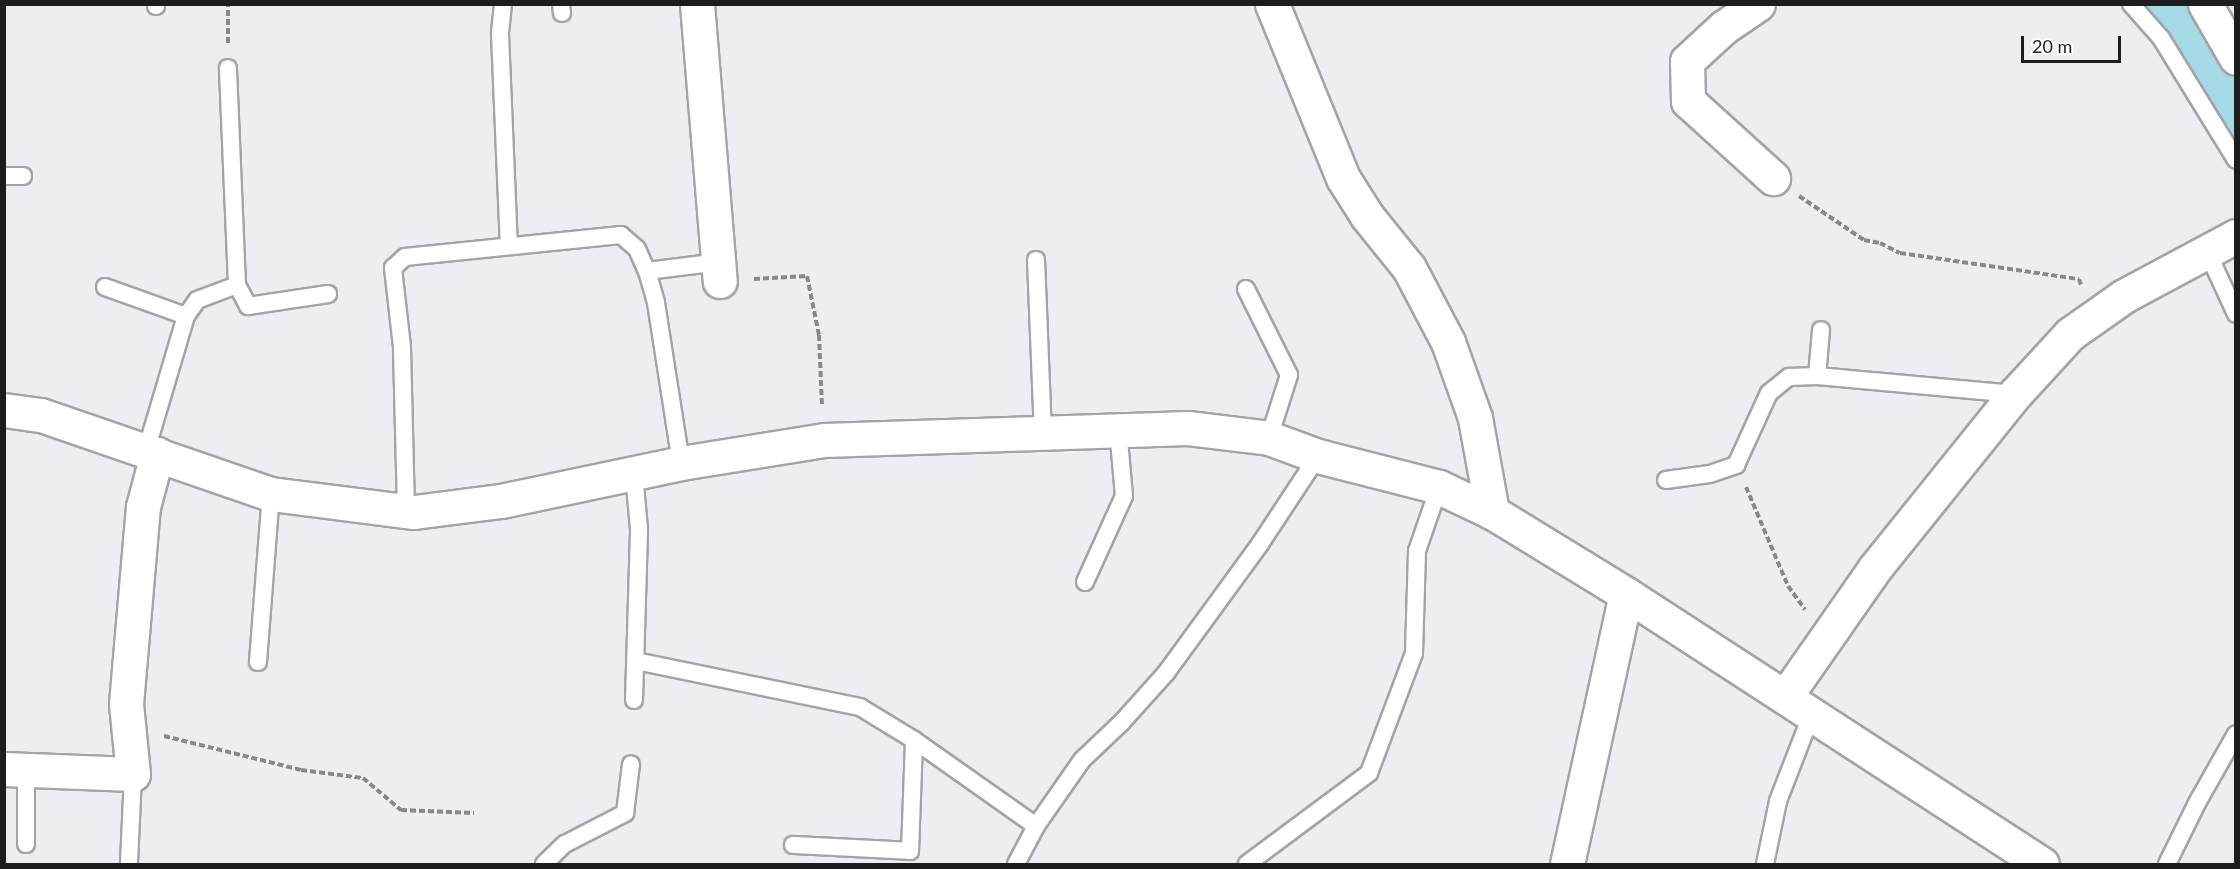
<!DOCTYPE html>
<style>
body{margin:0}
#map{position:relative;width:2240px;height:869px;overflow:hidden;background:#f0edf2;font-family:Lato,sans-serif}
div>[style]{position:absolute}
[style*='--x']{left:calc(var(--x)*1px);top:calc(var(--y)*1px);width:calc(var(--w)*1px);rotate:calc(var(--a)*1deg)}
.river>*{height:60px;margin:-30px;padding:0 30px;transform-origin:30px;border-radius:30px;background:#a3dae5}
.path>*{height:4px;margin-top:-2px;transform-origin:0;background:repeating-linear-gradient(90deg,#89878b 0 6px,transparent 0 9px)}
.roads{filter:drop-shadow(2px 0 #a6a3a7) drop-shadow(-2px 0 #a6a3a7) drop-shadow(0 2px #a6a3a7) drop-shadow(0 -2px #a6a3a7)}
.lane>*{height:16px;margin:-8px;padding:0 8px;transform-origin:8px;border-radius:8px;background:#fff}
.street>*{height:33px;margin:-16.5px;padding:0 16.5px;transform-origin:16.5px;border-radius:16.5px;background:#fff}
span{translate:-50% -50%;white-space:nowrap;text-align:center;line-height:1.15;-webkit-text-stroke:6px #fff;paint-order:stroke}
.frame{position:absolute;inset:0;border:6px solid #1d1c1e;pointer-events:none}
.scale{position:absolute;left:2021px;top:36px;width:100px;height:27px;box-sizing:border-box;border:3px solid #1d1c1e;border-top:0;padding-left:8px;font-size:18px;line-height:21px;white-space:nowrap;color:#1d1c1e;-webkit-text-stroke:4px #fff;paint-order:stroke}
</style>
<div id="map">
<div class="river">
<i style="--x:2167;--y:4;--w:23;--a:50"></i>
<i style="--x:2182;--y:22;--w:102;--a:58.2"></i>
</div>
<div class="path">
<i style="--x:228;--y:43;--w:39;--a:-90"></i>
<i style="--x:1799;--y:196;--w:78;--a:34.1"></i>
<i style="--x:1864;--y:240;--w:16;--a:11"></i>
<i style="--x:1880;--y:243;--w:22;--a:27"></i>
<i style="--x:1900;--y:253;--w:181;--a:8.3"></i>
<i style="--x:2079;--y:279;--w:6;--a:72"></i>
<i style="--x:754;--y:279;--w:53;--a:-3.2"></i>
<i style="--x:807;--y:276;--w:60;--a:78.5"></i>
<i style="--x:819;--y:335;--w:71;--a:87.6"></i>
<i style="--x:1746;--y:487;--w:108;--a:67"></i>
<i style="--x:1788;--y:586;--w:29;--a:54"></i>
<i style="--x:164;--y:736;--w:141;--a:13.9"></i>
<i style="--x:301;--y:770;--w:63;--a:7.4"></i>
<i style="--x:363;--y:778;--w:50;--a:40.1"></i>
<i style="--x:401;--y:810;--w:73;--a:2.4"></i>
</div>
<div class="roads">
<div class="lane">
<i style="--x:503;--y:4;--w:30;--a:96"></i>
<i style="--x:500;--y:34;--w:212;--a:87.6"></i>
<i style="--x:561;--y:4;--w:9;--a:84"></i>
<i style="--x:2131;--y:4;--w:45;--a:48.6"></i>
<i style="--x:2161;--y:38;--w:143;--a:58.4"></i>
<i style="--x:156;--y:6;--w:2;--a:-90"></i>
<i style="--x:4;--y:176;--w:19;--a:0"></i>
<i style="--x:2207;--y:251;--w:69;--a:65.3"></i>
<i style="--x:1036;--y:260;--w:172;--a:87.7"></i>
<i style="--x:647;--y:271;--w:73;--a:-7.1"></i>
<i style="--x:237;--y:285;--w:24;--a:62"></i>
<i style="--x:248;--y:306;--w:81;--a:-8.5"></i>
<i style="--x:105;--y:287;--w:86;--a:19.7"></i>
<i style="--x:1246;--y:289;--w:96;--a:63.4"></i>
<i style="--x:1289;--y:375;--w:66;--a:107.6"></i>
<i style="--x:1817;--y:376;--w:46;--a:-85"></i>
<i style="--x:146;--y:451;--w:141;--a:-73.5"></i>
<i style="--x:186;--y:316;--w:19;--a:-55"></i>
<i style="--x:197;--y:300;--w:43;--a:-20.6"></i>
<i style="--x:237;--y:285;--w:217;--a:-92.4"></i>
<i style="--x:1666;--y:480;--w:44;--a:-7.8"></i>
<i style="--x:1710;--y:474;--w:28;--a:-19"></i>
<i style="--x:1736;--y:465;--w:79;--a:-65.4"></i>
<i style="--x:1769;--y:393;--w:26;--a:-39"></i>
<i style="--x:1789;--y:377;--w:28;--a:-2"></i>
<i style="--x:1817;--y:376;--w:199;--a:5.2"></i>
<i style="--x:406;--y:512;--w:165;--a:-91.4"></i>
<i style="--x:402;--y:347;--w:80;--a:-96.5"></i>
<i style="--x:393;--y:268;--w:16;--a:-43"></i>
<i style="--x:405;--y:257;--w:217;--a:-5.8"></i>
<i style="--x:621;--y:235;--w:21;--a:41"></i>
<i style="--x:637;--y:249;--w:24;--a:66"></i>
<i style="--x:647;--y:271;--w:33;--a:74"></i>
<i style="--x:656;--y:303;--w:162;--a:81.1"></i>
<i style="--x:1085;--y:582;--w:94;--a:-65.6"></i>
<i style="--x:1124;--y:496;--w:67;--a:-95.1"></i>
<i style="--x:636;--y:661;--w:229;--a:11.6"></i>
<i style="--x:860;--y:707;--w:63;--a:31.4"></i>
<i style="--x:914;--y:740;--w:149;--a:35.2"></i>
<i style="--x:258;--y:662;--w:169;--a:-85.6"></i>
<i style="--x:634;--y:700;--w:171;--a:-88.3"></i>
<i style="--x:639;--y:529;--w:55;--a:-95.2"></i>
<i style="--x:26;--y:844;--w:75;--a:-90"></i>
<i style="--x:793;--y:845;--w:117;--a:2.9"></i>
<i style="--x:910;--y:851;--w:111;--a:-87.9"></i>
<i style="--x:129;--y:863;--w:89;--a:-87.4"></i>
<i style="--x:544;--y:864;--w:29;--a:-44"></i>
<i style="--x:565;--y:844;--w:68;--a:-27.3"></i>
<i style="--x:625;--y:813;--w:49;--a:-83"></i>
<i style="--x:1016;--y:864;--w:43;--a:-62.2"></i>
<i style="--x:1036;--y:826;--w:80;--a:-55.1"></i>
<i style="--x:1082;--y:760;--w:55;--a:-43.5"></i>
<i style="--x:1122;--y:722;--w:66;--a:-48.1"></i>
<i style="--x:1166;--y:673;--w:160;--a:-53.9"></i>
<i style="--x:1260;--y:544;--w:105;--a:-56.6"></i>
<i style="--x:1247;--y:864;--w:152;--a:-36.7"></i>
<i style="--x:1369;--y:773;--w:128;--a:-69.4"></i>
<i style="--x:1414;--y:653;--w:102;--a:-88.3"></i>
<i style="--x:1417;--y:551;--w:68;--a:-71"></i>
<i style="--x:1765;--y:864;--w:64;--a:-78.3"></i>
<i style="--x:1778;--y:801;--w:91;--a:-68.8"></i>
<i style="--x:2167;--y:864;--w:68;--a:-63.8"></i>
<i style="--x:2197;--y:803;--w:79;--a:-60.5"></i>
</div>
<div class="street">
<i style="--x:697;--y:4;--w:278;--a:85.3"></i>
<i style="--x:1272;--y:4;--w:188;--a:67.8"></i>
<i style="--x:1343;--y:178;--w:45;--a:57.7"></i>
<i style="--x:1367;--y:216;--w:67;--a:51.1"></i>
<i style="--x:1409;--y:268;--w:84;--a:62.2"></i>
<i style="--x:1448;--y:342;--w:81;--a:70.4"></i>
<i style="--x:1475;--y:418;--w:96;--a:79.7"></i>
<i style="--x:1758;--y:4;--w:41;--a:145.9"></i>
<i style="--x:1724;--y:27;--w:50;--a:137.4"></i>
<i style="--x:1687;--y:61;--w:40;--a:88.6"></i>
<i style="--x:1688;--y:101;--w:115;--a:42.2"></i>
<i style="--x:2205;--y:4;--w:62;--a:60.1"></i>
<i style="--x:4;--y:410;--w:37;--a:8"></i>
<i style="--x:41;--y:415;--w:243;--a:19"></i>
<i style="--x:271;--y:494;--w:144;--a:7.2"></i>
<i style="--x:414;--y:512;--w:88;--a:-7.2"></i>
<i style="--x:501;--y:501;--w:184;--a:-11.9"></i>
<i style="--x:681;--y:463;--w:145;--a:-9.1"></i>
<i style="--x:824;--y:440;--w:364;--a:-1.9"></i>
<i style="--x:1188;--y:428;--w:82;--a:7"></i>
<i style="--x:1269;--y:438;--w:52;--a:20.2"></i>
<i style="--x:1318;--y:456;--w:125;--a:14.4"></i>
<i style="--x:1439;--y:487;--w:59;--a:25.3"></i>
<i style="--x:1492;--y:512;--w:157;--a:31.5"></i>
<i style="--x:1626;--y:594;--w:496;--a:33"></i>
<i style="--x:1785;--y:697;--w:157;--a:-55.1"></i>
<i style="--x:1875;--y:568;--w:223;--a:-51.2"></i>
<i style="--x:2015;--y:394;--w:81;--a:-47.5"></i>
<i style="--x:2070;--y:334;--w:66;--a:-35.1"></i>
<i style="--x:2124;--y:296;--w:127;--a:-28.2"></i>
<i style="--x:4;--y:769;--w:129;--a:2.2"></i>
<i style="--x:133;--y:774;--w:70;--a:-95.7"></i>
<i style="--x:126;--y:704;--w:198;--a:-85.1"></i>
<i style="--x:143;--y:507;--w:55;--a:-75.2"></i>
<i style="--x:1567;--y:864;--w:276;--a:-77.7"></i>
</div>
</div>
<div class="frame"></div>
<div class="scale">20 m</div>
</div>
